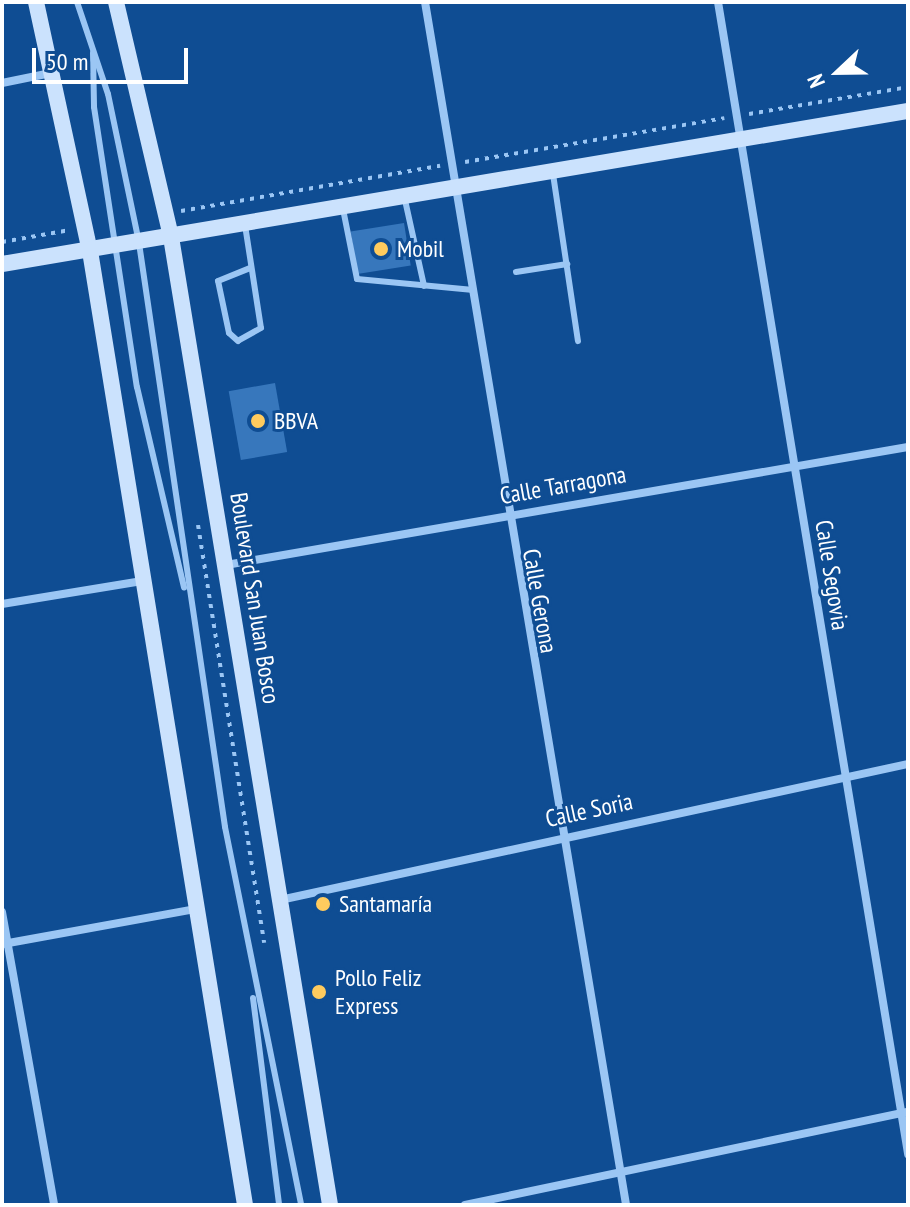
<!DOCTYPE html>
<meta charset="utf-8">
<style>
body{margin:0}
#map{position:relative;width:910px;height:1207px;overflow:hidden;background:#0f4d93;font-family:"PT Sans Narrow",sans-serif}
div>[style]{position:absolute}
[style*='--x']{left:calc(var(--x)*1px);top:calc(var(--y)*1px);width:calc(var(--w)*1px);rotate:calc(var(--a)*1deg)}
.building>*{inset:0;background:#3777bc;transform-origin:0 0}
.path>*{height:4px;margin-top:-2px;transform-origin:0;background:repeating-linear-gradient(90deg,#9bc6f4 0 4px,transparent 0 10px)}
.lane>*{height:6px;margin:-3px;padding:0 3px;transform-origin:3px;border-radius:3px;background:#9bc6f4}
.street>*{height:8px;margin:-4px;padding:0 4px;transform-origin:4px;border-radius:4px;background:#9bc6f4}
.secondary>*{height:16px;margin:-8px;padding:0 8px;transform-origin:8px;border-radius:8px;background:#cbe2fd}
.dots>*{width:22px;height:22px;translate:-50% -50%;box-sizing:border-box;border:4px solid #0f4d93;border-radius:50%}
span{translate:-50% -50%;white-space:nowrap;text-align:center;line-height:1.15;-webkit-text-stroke:6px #0f4d93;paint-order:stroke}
.poi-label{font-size:24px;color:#fff}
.left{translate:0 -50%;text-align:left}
.street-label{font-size:24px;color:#fff}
.frame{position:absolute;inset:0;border:4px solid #fff;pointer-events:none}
.north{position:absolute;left:798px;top:32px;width:80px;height:80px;-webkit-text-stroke:6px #0f4d93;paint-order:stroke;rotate:248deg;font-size:22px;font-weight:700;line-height:32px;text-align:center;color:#fff}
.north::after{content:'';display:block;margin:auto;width:28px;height:36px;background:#fff;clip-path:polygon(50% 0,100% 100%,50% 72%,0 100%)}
.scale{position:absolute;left:32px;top:48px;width:156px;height:36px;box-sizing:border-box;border:4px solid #fff;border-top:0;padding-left:10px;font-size:24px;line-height:28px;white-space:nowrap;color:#fff;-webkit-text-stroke:6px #0f4d93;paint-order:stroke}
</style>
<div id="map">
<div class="building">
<i style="left:404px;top:223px;width:43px;height:54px;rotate:81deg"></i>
<i style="left:275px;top:383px;width:70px;height:47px;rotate:80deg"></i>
</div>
<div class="path">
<i style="--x:749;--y:114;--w:161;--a:-9.6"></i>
<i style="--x:465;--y:162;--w:263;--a:-9.6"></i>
<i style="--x:181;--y:211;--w:263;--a:-9.9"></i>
<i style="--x:2;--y:242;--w:69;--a:-10"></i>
<i style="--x:198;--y:525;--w:423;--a:81"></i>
</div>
<div class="lane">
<i style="--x:77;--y:2;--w:97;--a:71.4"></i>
<i style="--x:108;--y:94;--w:152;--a:78.2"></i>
<i style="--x:139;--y:243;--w:590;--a:81.62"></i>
<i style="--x:225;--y:827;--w:386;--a:78.6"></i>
<i style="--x:93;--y:53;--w:54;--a:88.9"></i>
<i style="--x:94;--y:107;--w:283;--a:81.3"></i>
<i style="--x:137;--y:387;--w:206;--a:76.8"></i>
<i style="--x:553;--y:174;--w:169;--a:81.5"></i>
<i style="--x:405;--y:200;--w:88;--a:77.5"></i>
<i style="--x:343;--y:209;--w:71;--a:78.7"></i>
<i style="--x:357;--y:279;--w:117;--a:5.4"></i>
<i style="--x:245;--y:225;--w:104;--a:81.2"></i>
<i style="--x:261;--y:328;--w:26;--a:151"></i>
<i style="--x:238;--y:341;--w:12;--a:-138"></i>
<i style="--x:229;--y:333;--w:53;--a:-101.9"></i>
<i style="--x:218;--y:281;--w:35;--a:-22"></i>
<i style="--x:516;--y:272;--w:52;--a:-8.9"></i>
<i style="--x:253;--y:998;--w:209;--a:82.8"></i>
</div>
<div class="street">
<i style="--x:425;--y:2;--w:1220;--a:80.51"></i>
<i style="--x:718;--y:2;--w:1168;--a:80.63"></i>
<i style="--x:2;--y:83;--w:50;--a:-11.5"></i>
<i style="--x:226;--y:565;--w:692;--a:-9.82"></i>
<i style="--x:2;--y:604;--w:142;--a:-9.3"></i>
<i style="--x:280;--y:900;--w:643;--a:-12.22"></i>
<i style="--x:2;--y:912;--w:298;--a:79.9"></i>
<i style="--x:3;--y:944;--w:195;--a:-10.3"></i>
<i style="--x:465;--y:1205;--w:453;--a:-11.9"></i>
</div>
<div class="secondary">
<i style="--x:36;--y:2;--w:255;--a:77.8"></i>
<i style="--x:90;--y:251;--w:967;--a:80.77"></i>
<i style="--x:116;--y:2;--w:241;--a:76.8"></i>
<i style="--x:171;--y:237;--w:981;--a:80.67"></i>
<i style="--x:2;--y:264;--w:919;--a:-9.59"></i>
</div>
<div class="dots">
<i style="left:381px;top:249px;background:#ffcb5e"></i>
<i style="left:258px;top:421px;background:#ffcb5e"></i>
<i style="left:323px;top:904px;background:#ffcb5e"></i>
<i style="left:319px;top:992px;background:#ffcb5e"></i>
</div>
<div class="poi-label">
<span class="left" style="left:397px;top:249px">Mobil</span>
<span class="left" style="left:274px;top:421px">BBVA</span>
<span class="left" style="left:339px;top:904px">Santamaría</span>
<span class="left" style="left:335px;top:992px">Pollo Feliz<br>Express</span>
</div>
<div class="street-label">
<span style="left:563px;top:485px;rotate:-10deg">Calle Tarragona</span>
<span style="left:832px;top:575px;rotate:81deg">Calle Segovia</span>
<span style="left:255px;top:598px;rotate:81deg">Boulevard San Juan Bosco</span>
<span style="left:540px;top:601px;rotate:80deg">Calle Gerona</span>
<span style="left:589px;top:810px;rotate:-12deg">Calle Soria</span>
</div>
<div class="frame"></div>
<div class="north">N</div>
<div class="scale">50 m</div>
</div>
